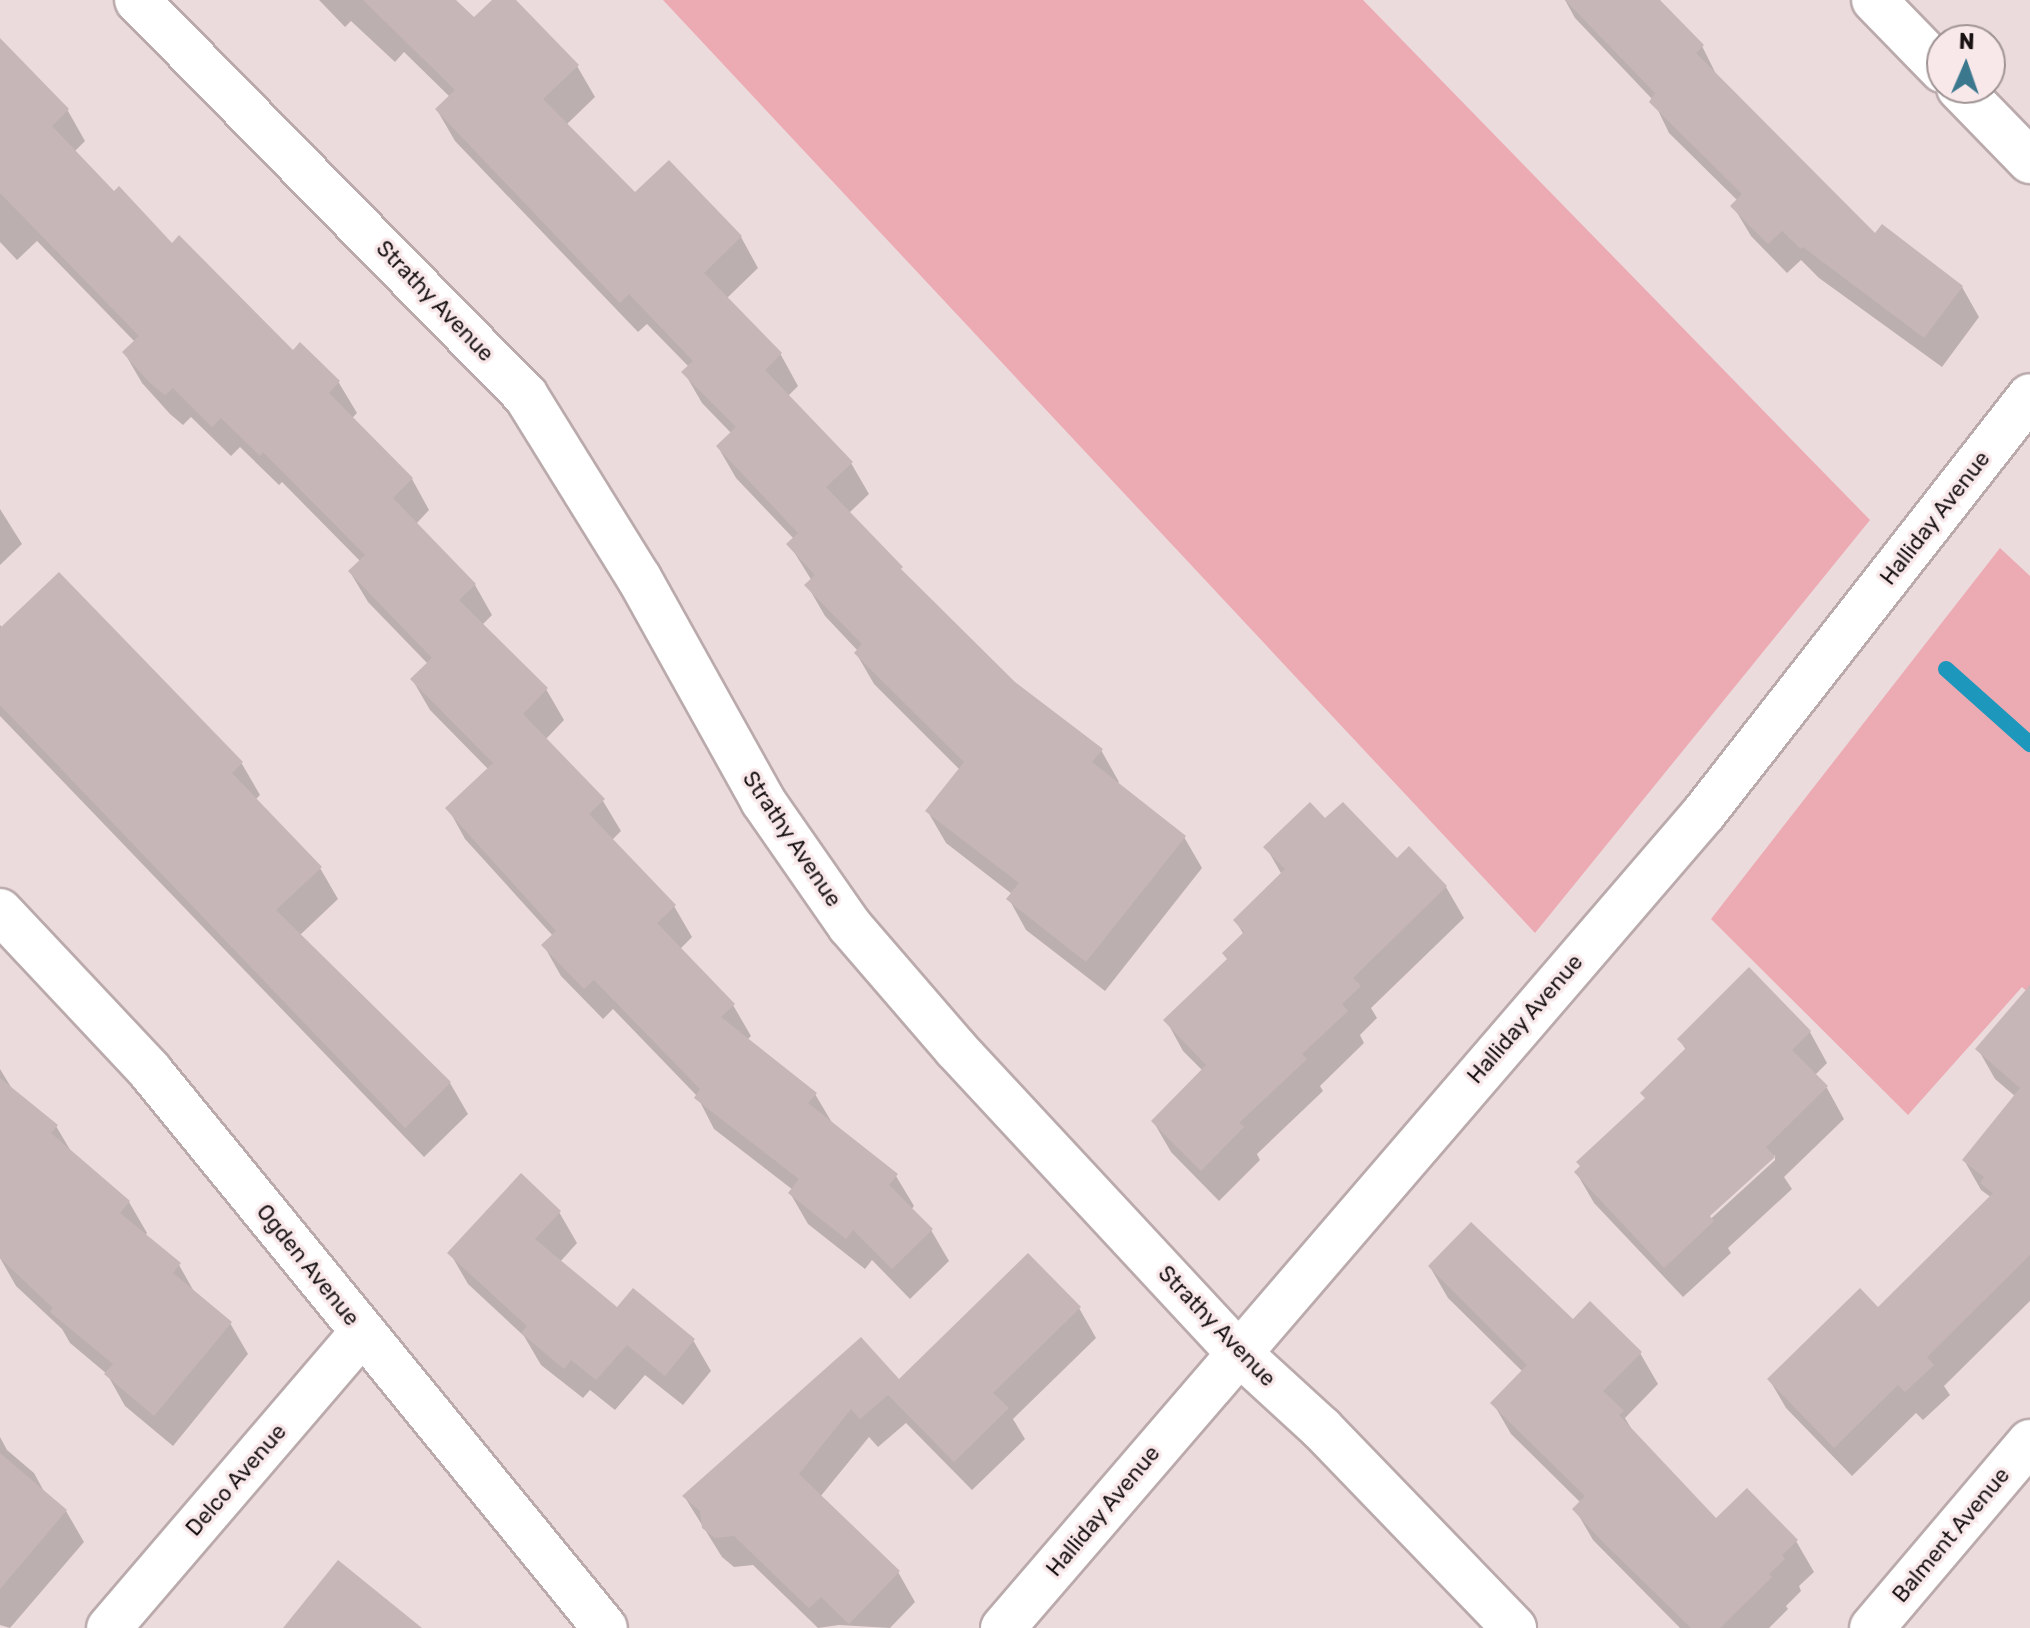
<!DOCTYPE html>
<style>
body{margin:0}
#map{position:relative;width:2030px;height:1628px;overflow:hidden;background:#ecdbdd;font-family:Rubik,sans-serif}
div>[style]{position:absolute}
[style*='--x']{left:calc(var(--x)*1px);top:calc(var(--y)*1px);width:calc(var(--w)*1px);rotate:calc(var(--a)*1deg)}
.green>*{inset:0;background:#ecaab3}
.shadow>*{inset:0;background:#0003}
.stream>*{height:16px;margin:-8px;padding:0 8px;transform-origin:8px;border-radius:8px;background:#1d97bc}
.building>*{inset:0;background:#c6b6b8}
.roads{filter:drop-shadow(2px 0 #baaaac) drop-shadow(-2px 0 #baaaac) drop-shadow(0 2px #baaaac) drop-shadow(0 -2px #baaaac)}
.minor>*{height:44px;margin:-22px;padding:0 22px;transform-origin:22px;border-radius:22px;background:#fff}
.tertiary>*{height:44px;margin:-22px;padding:0 22px;transform-origin:22px;border-radius:22px;background:#fff}
span{translate:-50% -50%;white-space:nowrap;text-align:center;line-height:1.15;-webkit-text-stroke:7px #f9e8ea;paint-order:stroke}
.street-label{font-size:22px;color:#191314}
.north{position:absolute;left:1926px;top:24px;width:80px;height:80px;box-sizing:border-box;background:#f9e8ea;border:2px solid #9f9394;border-radius:50%;rotate:2deg;font-size:22px;font-weight:700;line-height:32px;text-align:center;color:#191314}
.north::after{content:'';display:block;margin:auto;width:28px;height:36px;background:#3b788e;clip-path:polygon(50% 0,100% 100%,50% 72%,0 100%)}
</style>
<div id="map">
<div class="green">
<i style="clip-path:polygon(663px 0,1363px 0,1870px 520px,1535px 933px)"></i>
<i style="clip-path:polygon(2000px 548px,2030px 576px,2030px 994px,2022px 987px,1908px 1115px,1711px 919px)"></i>
</div>
<div class="shadow">
<i style="clip-path:polygon(319px 0,454px 0,474px 20px,495px 0,514px 0,577px 66px,595px 97px,566px 125px,635px 195px,741px 237px,758px 268px,726px 299px,781px 355px,798px 386px,788px 396px,851px 463px,869px 494px,849px 513px,907px 579px,1014px 684px,1101px 750px,1119px 782px,1117px 784px,1184px 837px,1202px 868px,1105px 991px,1026px 930px,1009px 899px,1012px 894px,946px 843px,928px 812px,960px 770px,874px 684px,856px 653px,858px 651px,825px 616px,807px 585px,812px 581px,789px 544px,794px 539px,736px 478px,718px 447px,732px 434px,702px 403px,684px 372px,689px 367px,647px 324px,638px 332px,455px 141px,437px 110px,450px 97px,404px 52px,395px 62px,351px 21px,345px 27px)"></i>
<i style="clip-path:polygon(1565px 0,1657px 0,1702px 46px,1718px 78px,1875px 236px,1962px 287px,1979px 317px,1942px 367px,1819px 278px,1801px 260px,1787px 273px,1751px 236px,1733px 206px,1738px 201px,1669px 133px,1653px 100px,1575px 18px)"></i>
<i style="clip-path:polygon(0 39px,68px 111px,85px 141px,74px 152px,114px 193px,293px 352px,300px 345px,339px 383px,357px 413px,352px 418px,412px 479px,429px 510px,416px 524px,475px 585px,492px 615px,482px 625px,546px 689px,564px 720px,545px 740px,603px 801px,621px 831px,611px 841px,674px 906px,692px 937px,680px 949px,733px 1005px,751px 1036px,747px 1040px,815px 1094px,834px 1126px,896px 1176px,914px 1206px,911px 1210px,931px 1230px,949px 1261px,910px 1299px,872px 1260px,865px 1269px,808px 1224px,790px 1193px,793px 1190px,714px 1129px,697px 1096px,613px 1009px,603px 1019px,561px 976px,544px 946px,553px 936px,465px 839px,448px 808px,489px 770px,430px 710px,412px 679px,428px 664px,368px 602px,350px 572px,361px 562px,282px 482px,279px 485px,240px 447px,231px 456px,191px 417px,183px 425px,170px 414px,142px 383px,124px 352px,135px 342px,37px 241px,17px 260px,0 242px)"></i>
<i style="clip-path:polygon(0 509px,22px 544px,0 565px)"></i>
<i style="clip-path:polygon(59px 575px,242px 764px,260px 795px,255px 800px,320px 868px,338px 899px,299px 936px,450px 1083px,468px 1114px,424px 1157px,0 716px,0 625px,3px 628px)"></i>
<i style="clip-path:polygon(1325px 821px,1446px 887px,1464px 918px,1371px 1008px,1377px 1018px,1360px 1035px,1364px 1043px,1320px 1086px,1323px 1091px,1257px 1154px,1260px 1160px,1219px 1201px,1171px 1152px,1153px 1121px,1203px 1071px,1183px 1051px,1166px 1020px,1228px 960px,1244px 935px,1235px 920px,1282px 875px,1266px 847px)"></i>
<i style="clip-path:polygon(2030px 1023px,2030px 1301px,1944px 1386px,1950px 1395px,1923px 1420px,1916px 1413px,1852px 1476px,1786px 1408px,1769px 1379px,1878px 1310px,1992px 1198px,1981px 1190px,1964px 1160px,2016px 1097px,1995px 1079px,1978px 1049px)"></i>
<i style="clip-path:polygon(evenodd,1810px 1032px,1827px 1063px,1815px 1075px,1827px 1088px,1844px 1119px,1784px 1177px,1792px 1189px,1728px 1248px,1731px 1253px,1683px 1297px,1594px 1203px,1576px 1172px,1646px 1099px,1686px 1050px,1679px 1039px,1810px 1032px,1775px 1155px,1775px 1160px,1704px 1225px,1702px 1222px,1775px 1155px)"></i>
<i style="clip-path:polygon(0 1069px,14px 1092px,56px 1126px,72px 1153px,129px 1202px,147px 1233px,145px 1236px,179px 1265px,196px 1295px,230px 1323px,248px 1354px,173px 1446px,125px 1406px,107px 1374px,70px 1343px,62px 1329px,16px 1286px,0 1258px)"></i>
<i style="clip-path:polygon(559px 1212px,577px 1243px,560px 1262px,617px 1310px,693px 1340px,711px 1371px,683px 1405px,645px 1375px,615px 1410px,590px 1390px,583px 1398px,541px 1365px,524px 1336px,468px 1284px,450px 1253px)"></i>
<i style="clip-path:polygon(1430px 1267px,1573px 1322px,1640px 1353px,1658px 1384px,1625px 1418px,1635px 1435px,1716px 1521px,1796px 1541px,1814px 1572px,1799px 1586px,1801px 1591px,1786px 1606px,1788px 1609px,1769px 1628px,1680px 1628px,1593px 1540px,1575px 1509px,1581px 1503px,1511px 1434px,1493px 1403px,1523px 1372px,1448px 1298px)"></i>
<i style="clip-path:polygon(1079px 1308px,1096px 1338px,1013px 1419px,1025px 1439px,972px 1490px,906px 1423px,878px 1447px,869px 1437px,820px 1497px,898px 1572px,915px 1602px,890px 1628px,839px 1625px,818px 1628px,753px 1565px,734px 1567px,722px 1557px,684px 1496px,899px 1382px)"></i>
<i style="clip-path:polygon(0 1437px,7px 1450px,34px 1473px,46px 1495px,66px 1511px,84px 1542px,10px 1628px,0 1625px)"></i>
</div>
<div class="stream">
<i style="--x:1946;--y:669;--w:113;--a:41.8"></i>
</div>
<div class="building">
<i style="clip-path:polygon(363px 0,456px 0,474px 17px,492px 0,516px 0,579px 65px,543px 99px,635px 192px,669px 160px,742px 236px,704px 273px,782px 353px,765px 370px,853px 462px,826px 487px,903px 567px,901px 569px,1015px 682px,1103px 749px,1092px 762px,1186px 836px,1086px 962px,1006px 899px,1019px 883px,925px 811px,964px 762px,854px 653px,862px 644px,804px 585px,815px 575px,786px 544px,798px 533px,716px 446px,736px 427px,681px 372px,693px 361px,629px 294px,620px 303px,435px 109px,455px 90px)"></i>
<i style="clip-path:polygon(1565px 0,1660px 0,1704px 45px,1696px 53px,1875px 233px,1882px 224px,1963px 286px,1924px 338px,1803px 247px,1801px 249px,1782px 231px,1768px 244px,1730px 206px,1742px 194px,1649px 102px,1655px 93px)"></i>
<i style="clip-path:polygon(0 38px,69px 109px,52px 126px,114px 191px,119px 186px,172px 243px,179px 235px,293px 350px,300px 342px,340px 381px,329px 393px,413px 478px,393px 498px,476px 584px,459px 600px,548px 688px,523px 714px,605px 799px,589px 814px,676px 905px,657px 923px,735px 1004px,721px 1017px,817px 1093px,808px 1103px,898px 1174px,889px 1185px,933px 1229px,892px 1269px,853px 1230px,846px 1239px,788px 1193px,799px 1179px,694px 1098px,700px 1089px,594px 980px,584px 989px,541px 945px,556px 931px,445px 808px,493px 763px,410px 679px,432px 658px,348px 571px,365px 555px,263px 452px,260px 456px,221px 418px,212px 427px,173px 388px,165px 395px,150px 383px,122px 352px,139px 336px,0 193px)"></i>
<i style="clip-path:polygon(59px 572px,243px 762px,232px 773px,322px 867px,276px 910px,451px 1082px,405px 1128px,0 705px,0 628px)"></i>
<i style="clip-path:polygon(1310px 802px,1325px 818px,1343px 802px,1397px 858px,1409px 846px,1447px 886px,1353px 978px,1361px 986px,1342px 1004px,1348px 1011px,1302px 1054px,1307px 1059px,1239px 1123px,1244px 1127px,1201px 1171px,1151px 1121px,1206px 1065px,1163px 1020px,1227px 959px,1222px 953px,1244px 932px,1233px 920px,1285px 869px,1263px 847px)"></i>
<i style="clip-path:polygon(1749px 967px,1811px 1031px,1792px 1050px,1828px 1086px,1766px 1147px,1775px 1157px,1710px 1216px,1714px 1221px,1664px 1268px,1574px 1172px,1580px 1166px,1576px 1162px,1645px 1098px,1640px 1093px,1686px 1048px,1677px 1039px)"></i>
<i style="clip-path:polygon(2030px 985px,2030px 1255px,1927px 1357px,1934px 1365px,1905px 1392px,1898px 1385px,1834px 1448px,1767px 1379px,1860px 1288px,1878px 1307px,1993px 1193px,1980px 1183px,1984px 1177px,1962px 1160px,2020px 1088px,1975px 1049px)"></i>
<i style="clip-path:polygon(0 1078px,58px 1125px,51px 1133px,130px 1201px,120px 1213px,181px 1263px,173px 1273px,232px 1322px,154px 1416px,104px 1374px,113px 1364px,50px 1312px,53px 1308px,0 1258px)"></i>
<i style="clip-path:polygon(521px 1173px,561px 1211px,535px 1239px,617px 1307px,633px 1288px,695px 1339px,665px 1376px,627px 1345px,596px 1380px,571px 1360px,564px 1369px,521px 1333px,527px 1326px,447px 1253px)"></i>
<i style="clip-path:polygon(1471px 1222px,1573px 1319px,1590px 1301px,1642px 1352px,1603px 1391px,1624px 1411px,1619px 1415px,1716px 1518px,1747px 1488px,1798px 1540px,1782px 1555px,1785px 1559px,1769px 1574px,1772px 1577px,1720px 1628px,1691px 1628px,1604px 1543px,1572px 1509px,1585px 1496px,1490px 1403px,1527px 1365px,1428px 1266px)"></i>
<i style="clip-path:polygon(1028px 1253px,1081px 1307px,993px 1393px,1009px 1408px,954px 1462px,888px 1395px,860px 1419px,851px 1409px,799px 1474px,900px 1571px,849px 1624px,821px 1597px,809px 1608px,734px 1536px,715px 1538px,702px 1528px,700px 1511px,682px 1496px,861px 1337px,899px 1379px)"></i>
<i style="clip-path:polygon(0 1453px,67px 1510px,0 1589px)"></i>
<i style="clip-path:polygon(338px 1560px,422px 1628px,283px 1628px)"></i>
</div>
<div class="roads">
<div class="minor">
<i style="--x:137;--y:0;--w:555;--a:45.51"></i>
<i style="--x:526;--y:396;--w:214;--a:58.2"></i>
<i style="--x:639;--y:578;--w:255;--a:60.9"></i>
<i style="--x:763;--y:801;--w:152;--a:55.2"></i>
<i style="--x:850;--y:926;--w:162;--a:49.2"></i>
<i style="--x:956;--y:1049;--w:414;--a:47.1"></i>
<i style="--x:1238;--y:1352;--w:113;--a:42.5"></i>
<i style="--x:1321;--y:1428;--w:278;--a:46"></i>
<i style="--x:1874;--y:0;--w:98;--a:45.8"></i>
<i style="--x:1959;--y:88;--w:102;--a:45.8"></i>
<i style="--x:109;--y:1628;--w:390;--a:-49.4"></i>
<i style="--x:1003;--y:1628;--w:1075;--a:-49.3"></i>
<i style="--x:1704;--y:813;--w:529;--a:-51.98"></i>
<i style="--x:1872;--y:1628;--w:244;--a:-49.7"></i>
</div>
<div class="tertiary">
<i style="--x:0;--y:911;--w:219;--a:46.8"></i>
<i style="--x:150;--y:1071;--w:719;--a:50.76"></i>
</div>
</div>
<div class="street-label">
<span style="left:435px;top:301px;rotate:46deg">Strathy Avenue</span>
<span style="left:1935px;top:518px;rotate:-52deg">Halliday Avenue</span>
<span style="left:792px;top:839px;rotate:56deg">Strathy Avenue</span>
<span style="left:1525px;top:1019px;rotate:-49deg">Halliday Avenue</span>
<span style="left:308px;top:1265px;rotate:51deg">Ogden Avenue</span>
<span style="left:1217px;top:1326px;rotate:46deg">Strathy Avenue</span>
<span style="left:236px;top:1480px;rotate:-49deg">Delco Avenue</span>
<span style="left:1103px;top:1511px;rotate:-50deg">Halliday Avenue</span>
<span style="left:1951px;top:1535px;rotate:-50deg">Balment Avenue</span>
</div>
<div class="north">N</div>
</div>
